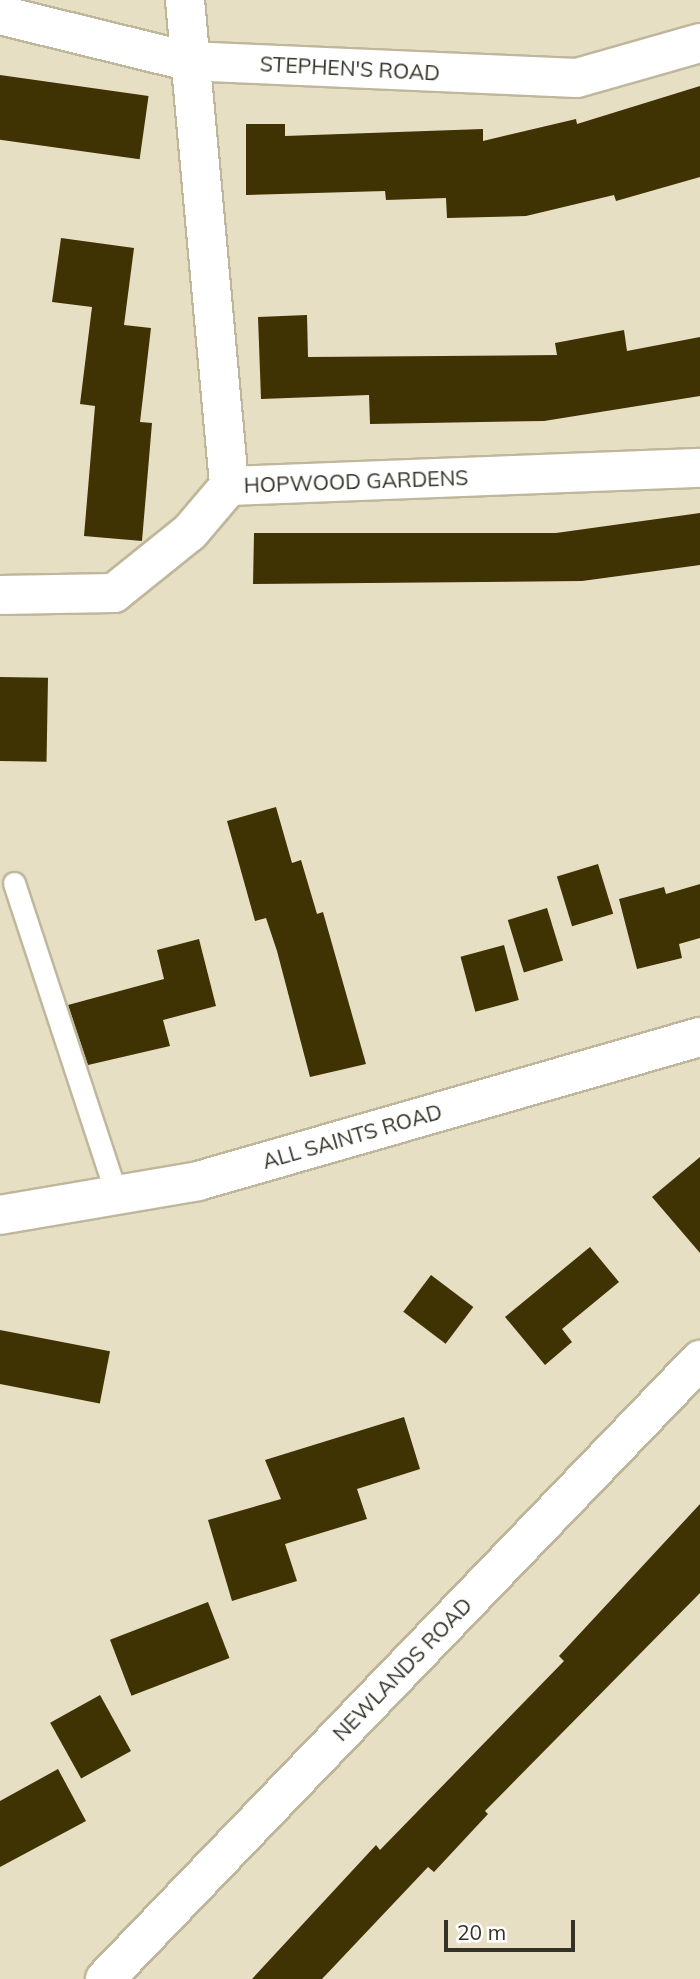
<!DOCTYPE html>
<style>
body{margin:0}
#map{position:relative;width:700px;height:1979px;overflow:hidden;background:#e7dfc3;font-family:Mulish,sans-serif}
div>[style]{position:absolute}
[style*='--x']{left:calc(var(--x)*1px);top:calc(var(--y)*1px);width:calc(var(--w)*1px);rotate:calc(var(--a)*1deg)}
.building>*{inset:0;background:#3f3203;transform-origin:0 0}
.roads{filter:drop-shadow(2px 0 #bfb79c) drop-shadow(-2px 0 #bfb79c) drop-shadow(0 2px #bfb79c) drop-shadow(0 -2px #bfb79c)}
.service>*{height:21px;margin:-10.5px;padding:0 10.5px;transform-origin:10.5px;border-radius:10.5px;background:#fff}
.minor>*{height:38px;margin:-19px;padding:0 19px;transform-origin:19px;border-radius:19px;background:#fff}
span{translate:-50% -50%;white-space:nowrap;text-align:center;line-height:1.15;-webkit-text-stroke:7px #fff;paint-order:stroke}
.street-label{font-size:21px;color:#343126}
.scale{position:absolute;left:444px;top:1920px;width:131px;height:32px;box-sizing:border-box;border:4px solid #343126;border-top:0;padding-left:9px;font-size:21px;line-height:24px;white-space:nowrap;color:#343126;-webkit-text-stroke:5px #fff;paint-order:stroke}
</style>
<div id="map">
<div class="building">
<i style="left:0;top:75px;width:150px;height:64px;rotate:8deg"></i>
<i style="clip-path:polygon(700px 86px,700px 177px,616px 201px,614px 195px,526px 216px,447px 218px,446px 198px,386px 200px,385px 191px,246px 195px,246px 124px,285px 124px,285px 136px,483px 129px,483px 141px,576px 119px,577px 124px)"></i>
<i style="clip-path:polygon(61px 238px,134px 248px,124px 325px,151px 328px,140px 422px,152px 423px,142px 541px,84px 536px,95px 406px,80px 404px,92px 307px,52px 302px)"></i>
<i style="clip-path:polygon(307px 315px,308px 357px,557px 355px,555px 343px,624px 330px,627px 351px,700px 337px,700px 396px,544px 421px,370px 424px,369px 395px,261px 399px,258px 317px)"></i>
<i style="clip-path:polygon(700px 513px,700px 565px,582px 581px,253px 584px,254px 533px,556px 533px)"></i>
<i style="left:0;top:677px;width:48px;height:84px;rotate:1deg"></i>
<i style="clip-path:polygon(276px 807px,292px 863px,301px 860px,317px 914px,323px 912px,366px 1064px,310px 1077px,277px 951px,266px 918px,255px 921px,227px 821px)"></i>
<i style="left:598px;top:864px;width:52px;height:43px;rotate:73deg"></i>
<i style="clip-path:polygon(700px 884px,700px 938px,679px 944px,682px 958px,637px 969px,619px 899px,664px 887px,666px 894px)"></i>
<i style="left:547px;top:908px;width:55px;height:41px;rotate:73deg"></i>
<i style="clip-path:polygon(199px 939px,216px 1006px,163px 1020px,170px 1046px,88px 1065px,68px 1005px,164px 979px,157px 950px)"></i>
<i style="left:504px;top:945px;width:57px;height:45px;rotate:75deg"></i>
<i style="clip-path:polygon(700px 1157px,700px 1253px,652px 1197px)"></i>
<i style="clip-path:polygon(590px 1247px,619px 1282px,562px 1329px,572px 1342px,545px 1365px,505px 1317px)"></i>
<i style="left:431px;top:1275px;width:53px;height:46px;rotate:37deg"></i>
<i style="left:0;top:1330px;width:112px;height:53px;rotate:11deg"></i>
<i style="clip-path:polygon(404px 1417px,420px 1469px,357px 1489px,367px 1519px,285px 1544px,297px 1581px,232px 1601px,208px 1520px,281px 1499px,265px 1460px)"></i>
<i style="clip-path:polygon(700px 1504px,700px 1593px,485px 1811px,488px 1814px,434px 1872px,428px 1867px,322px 1979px,252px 1979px,376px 1845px,380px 1850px,564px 1661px,559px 1656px)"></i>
<i style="left:208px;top:1602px;width:60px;height:105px;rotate:69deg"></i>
<i style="left:100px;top:1695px;width:64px;height:57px;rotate:61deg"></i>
<i style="clip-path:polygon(58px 1769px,86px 1821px,0 1867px,0 1801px)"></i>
</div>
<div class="roads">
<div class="service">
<i style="--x:14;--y:883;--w:327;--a:71.8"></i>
</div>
<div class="minor">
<i style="--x:185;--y:0;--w:488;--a:84.8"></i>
<i style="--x:229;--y:486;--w:471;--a:-2.2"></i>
<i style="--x:0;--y:15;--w:193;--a:13.8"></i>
<i style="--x:187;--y:61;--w:390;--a:2.5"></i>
<i style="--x:577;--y:78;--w:128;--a:-15.9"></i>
<i style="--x:0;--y:595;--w:114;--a:-1"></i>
<i style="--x:114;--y:593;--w:97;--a:-38.8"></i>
<i style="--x:190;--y:532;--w:60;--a:-49.7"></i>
<i style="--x:0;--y:1215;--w:201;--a:-9.7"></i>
<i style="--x:198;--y:1181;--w:522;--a:-16.01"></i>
<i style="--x:105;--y:1979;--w:859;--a:-46.13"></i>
</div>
</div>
<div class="street-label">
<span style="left:350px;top:68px;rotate:3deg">STEPHEN'S ROAD</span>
<span style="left:356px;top:481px;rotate:-2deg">HOPWOOD GARDENS</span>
<span style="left:352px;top:1136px;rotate:-16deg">ALL SAINTS ROAD</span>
<span style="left:402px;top:1669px;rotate:-46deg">NEWLANDS ROAD</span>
</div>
<div class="scale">20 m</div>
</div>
